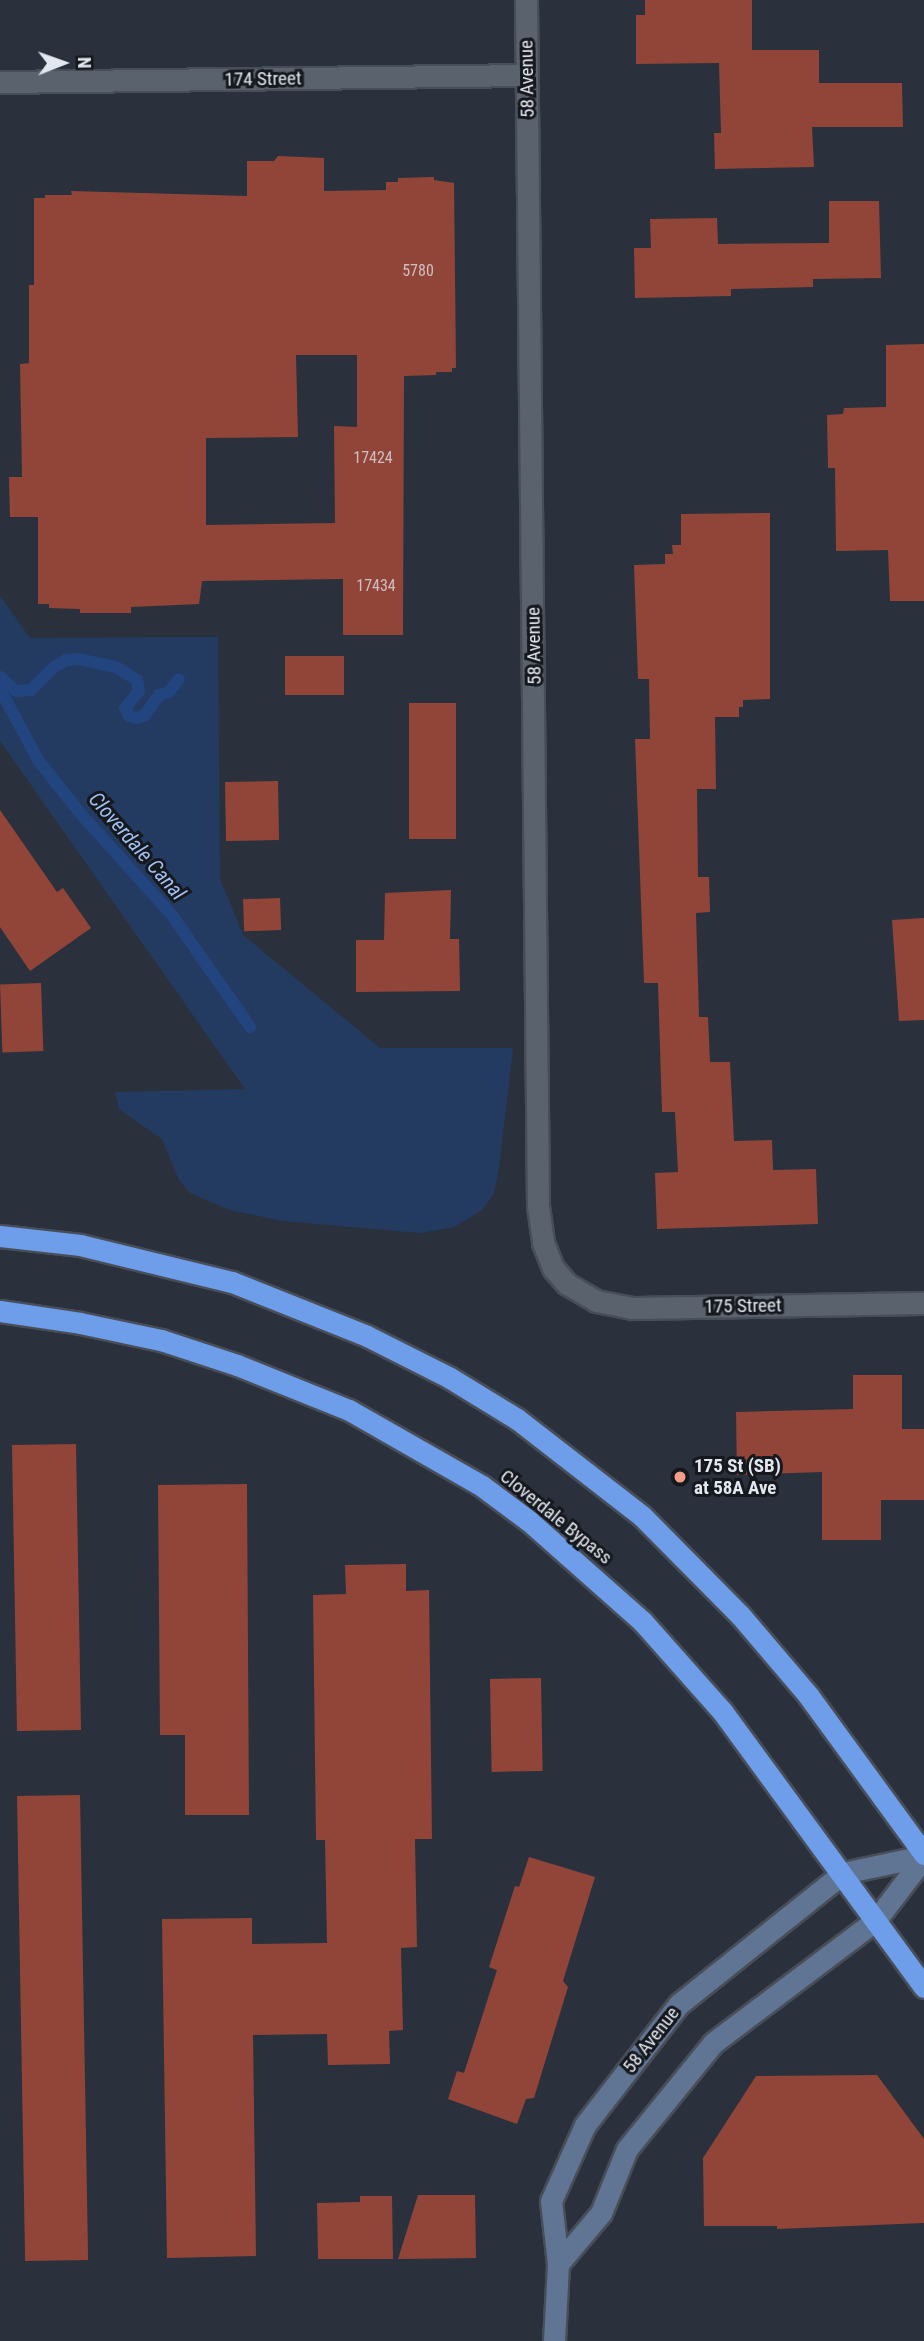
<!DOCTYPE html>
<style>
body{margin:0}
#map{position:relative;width:924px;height:2341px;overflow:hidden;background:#2a313c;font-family:"Roboto Condensed",sans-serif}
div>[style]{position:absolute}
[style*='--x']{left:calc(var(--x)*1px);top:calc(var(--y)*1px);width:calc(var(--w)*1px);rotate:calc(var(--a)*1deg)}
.green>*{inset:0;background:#243b61}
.stream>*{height:12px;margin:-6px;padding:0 6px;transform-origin:6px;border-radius:6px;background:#22457f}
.building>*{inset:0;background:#914538;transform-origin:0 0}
.roads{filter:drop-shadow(2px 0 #484e58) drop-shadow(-2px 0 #484e58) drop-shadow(0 2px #484e58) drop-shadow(0 -2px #484e58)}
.street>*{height:21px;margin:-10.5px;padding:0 10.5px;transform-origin:10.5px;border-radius:10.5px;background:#5a626e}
.secondary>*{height:21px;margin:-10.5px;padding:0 10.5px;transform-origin:10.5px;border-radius:10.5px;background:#607493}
.highway>*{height:21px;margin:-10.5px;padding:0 10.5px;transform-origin:10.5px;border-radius:10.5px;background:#6e9dea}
.dots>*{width:19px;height:19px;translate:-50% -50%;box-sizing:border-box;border:4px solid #15181d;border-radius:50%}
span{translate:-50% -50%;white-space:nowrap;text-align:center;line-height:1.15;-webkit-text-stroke:6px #15181d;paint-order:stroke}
.number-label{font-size:16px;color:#cebec1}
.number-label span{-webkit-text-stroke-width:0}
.street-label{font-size:19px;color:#e3e7ef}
.poi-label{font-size:19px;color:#e3e7ef;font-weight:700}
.left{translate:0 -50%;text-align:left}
.water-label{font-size:21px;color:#a0bff3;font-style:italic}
.north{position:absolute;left:28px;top:28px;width:70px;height:70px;-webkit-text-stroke:5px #15181d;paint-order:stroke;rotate:89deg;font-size:19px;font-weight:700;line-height:28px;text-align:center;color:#e3e7ef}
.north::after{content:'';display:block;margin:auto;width:24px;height:32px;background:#e3e7ef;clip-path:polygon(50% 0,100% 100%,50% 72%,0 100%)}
</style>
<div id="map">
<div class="green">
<i style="clip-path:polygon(0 596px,30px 638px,218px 637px,220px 879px,243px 935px,380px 1048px,513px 1048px,499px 1168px,494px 1194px,482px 1210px,454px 1227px,420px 1233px,283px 1221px,230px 1210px,190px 1193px,179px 1180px,162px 1139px,119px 1109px,115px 1092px,245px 1089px,0 741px)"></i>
</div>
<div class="stream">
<i style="--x:0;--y:677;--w:21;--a:41"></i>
<i style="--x:16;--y:691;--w:15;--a:-4"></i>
<i style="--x:31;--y:690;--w:31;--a:-45"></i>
<i style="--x:53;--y:668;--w:15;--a:-32"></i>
<i style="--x:66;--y:660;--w:12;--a:-5"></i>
<i style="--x:78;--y:659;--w:39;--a:12"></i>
<i style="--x:116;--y:667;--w:25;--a:32"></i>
<i style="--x:137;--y:680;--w:11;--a:80"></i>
<i style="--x:139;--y:691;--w:22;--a:129"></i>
<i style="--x:125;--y:708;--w:9;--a:63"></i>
<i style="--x:129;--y:716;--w:8;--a:14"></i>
<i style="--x:137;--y:718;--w:7;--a:-16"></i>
<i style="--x:144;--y:716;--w:26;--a:-54"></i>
<i style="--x:159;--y:695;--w:10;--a:-17"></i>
<i style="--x:169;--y:692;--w:16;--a:-52"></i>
<i style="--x:0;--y:689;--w:81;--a:61.8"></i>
<i style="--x:38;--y:760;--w:68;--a:51.6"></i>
<i style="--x:80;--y:813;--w:136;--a:48"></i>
<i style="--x:171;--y:914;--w:138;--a:55"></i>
</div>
<div class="building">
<i style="clip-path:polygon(645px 0,752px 0,752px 50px,819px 50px,819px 83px,902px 83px,903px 127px,812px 127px,814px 167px,715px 169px,714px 133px,721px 133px,719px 63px,636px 64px,636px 15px,645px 15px)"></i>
<i style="clip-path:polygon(evenodd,278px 156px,324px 158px,324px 191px,386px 190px,386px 182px,398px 182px,398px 178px,434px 177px,434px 180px,454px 183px,456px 368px,452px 368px,452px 372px,436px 372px,436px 375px,404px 376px,403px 635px,343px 635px,343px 579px,202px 581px,199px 604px,131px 607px,131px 613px,80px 613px,80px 609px,49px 608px,49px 604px,38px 604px,38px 517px,10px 517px,9px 477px,22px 477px,20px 364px,29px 363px,29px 285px,34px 285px,34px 198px,45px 198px,45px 195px,72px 195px,71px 191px,247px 196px,247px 161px,274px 161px,278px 156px,296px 355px,357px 355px,357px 427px,334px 426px,335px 523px,206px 525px,206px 438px,298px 437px,296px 355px)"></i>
<i style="clip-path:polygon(829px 201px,879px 201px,881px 278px,813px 279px,813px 287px,731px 289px,731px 296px,635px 298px,634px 248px,651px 248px,650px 219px,717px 218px,718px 244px,829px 243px)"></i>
<i style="clip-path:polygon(924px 344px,924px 601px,890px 601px,888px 550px,836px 551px,835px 468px,828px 468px,827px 415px,843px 414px,844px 408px,886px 407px,886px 345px)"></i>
<i style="clip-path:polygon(770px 513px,770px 699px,743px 700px,743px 707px,739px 707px,739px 717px,715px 717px,716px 789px,697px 789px,698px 877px,709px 877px,710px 912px,696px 913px,699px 1017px,708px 1017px,710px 1062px,730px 1062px,734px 1141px,772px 1140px,773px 1170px,816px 1169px,818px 1224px,657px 1229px,655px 1173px,678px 1172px,675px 1112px,662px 1112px,658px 983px,644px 983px,635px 739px,650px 739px,649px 679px,638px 679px,634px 565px,665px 564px,665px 554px,673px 554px,672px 545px,681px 545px,681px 514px)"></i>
<i style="left:344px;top:656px;width:39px;height:59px;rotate:90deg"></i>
<i style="left:409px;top:703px;width:47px;height:136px"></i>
<i style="left:278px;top:781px;width:59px;height:53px;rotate:89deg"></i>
<i style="clip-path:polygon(0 810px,57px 892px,63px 888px,91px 928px,30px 971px,0 927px)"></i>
<i style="clip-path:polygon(451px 890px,450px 939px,459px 939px,460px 991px,356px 992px,356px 940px,384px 940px,385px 893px)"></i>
<i style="left:280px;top:898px;width:32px;height:37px;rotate:88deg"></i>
<i style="clip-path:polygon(924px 918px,924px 1020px,899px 1021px,892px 920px)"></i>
<i style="left:41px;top:983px;width:68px;height:41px;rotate:88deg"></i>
<i style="clip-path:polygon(853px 1375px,902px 1375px,902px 1429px,924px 1429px,924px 1500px,881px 1500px,881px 1540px,822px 1540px,822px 1472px,737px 1475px,736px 1412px,853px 1409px)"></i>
<i style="left:76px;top:1444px;width:286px;height:64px;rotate:89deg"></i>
<i style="clip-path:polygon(247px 1484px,249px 1815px,185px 1815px,185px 1735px,160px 1735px,158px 1485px)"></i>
<i style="clip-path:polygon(406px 1564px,406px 1591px,429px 1590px,432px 1839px,415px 1839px,417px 1947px,401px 1948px,403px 2030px,389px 2031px,390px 2064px,328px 2065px,327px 2034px,253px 2035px,256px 2256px,167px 2258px,162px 1919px,252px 1918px,252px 1944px,327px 1943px,325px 1840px,316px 1840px,313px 1595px,346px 1594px,345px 1565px)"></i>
<i style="left:541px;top:1678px;width:93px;height:51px;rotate:89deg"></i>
<i style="left:80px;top:1795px;width:465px;height:63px;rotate:89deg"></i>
<i style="clip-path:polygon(529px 1857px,595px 1877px,563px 1981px,568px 1987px,534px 2098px,526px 2099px,517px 2124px,448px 2099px,457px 2071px,464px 2073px,497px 1970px,489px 1967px,515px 1886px,519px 1887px)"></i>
<i style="clip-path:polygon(877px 2075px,924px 2139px,924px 2223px,777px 2229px,777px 2226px,704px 2226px,703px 2158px,756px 2076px)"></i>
<i style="clip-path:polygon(418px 2195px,475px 2195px,476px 2258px,398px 2259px)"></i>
<i style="clip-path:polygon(360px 2196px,392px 2196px,393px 2259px,318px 2259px,317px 2203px,360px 2202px)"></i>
</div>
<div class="roads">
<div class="street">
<i style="--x:526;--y:0;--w:1206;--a:89.43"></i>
<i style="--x:538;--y:1206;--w:37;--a:82"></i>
<i style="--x:543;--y:1243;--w:27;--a:68"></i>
<i style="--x:553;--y:1268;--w:21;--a:49"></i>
<i style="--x:567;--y:1284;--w:34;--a:30"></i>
<i style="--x:596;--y:1301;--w:37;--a:11"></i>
<i style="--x:632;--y:1308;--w:292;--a:-1"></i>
<i style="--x:0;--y:82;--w:527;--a:-0.76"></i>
</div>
<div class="secondary">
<i style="--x:558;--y:2264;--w:67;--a:-49.9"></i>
<i style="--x:601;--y:2213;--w:69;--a:-67.9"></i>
<i style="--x:627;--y:2149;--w:136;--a:-50.9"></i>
<i style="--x:713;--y:2043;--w:204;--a:-37"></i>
<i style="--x:876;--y:1920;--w:79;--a:-52.7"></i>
<i style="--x:554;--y:2341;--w:77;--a:-87"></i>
<i style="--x:558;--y:2264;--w:63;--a:-96.3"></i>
<i style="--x:551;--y:2201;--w:83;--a:-65.9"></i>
<i style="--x:585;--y:2125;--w:153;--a:-52.2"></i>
<i style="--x:679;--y:2004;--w:210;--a:-38.6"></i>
<i style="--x:843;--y:1873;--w:83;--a:-11.9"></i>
</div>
<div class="highway">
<i style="--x:0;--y:1236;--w:81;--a:6.4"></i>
<i style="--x:80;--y:1245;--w:156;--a:13.7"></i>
<i style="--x:232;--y:1282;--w:145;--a:21.8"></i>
<i style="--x:367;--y:1336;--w:93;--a:26.8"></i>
<i style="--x:450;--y:1378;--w:79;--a:31.5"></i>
<i style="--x:517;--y:1419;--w:158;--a:37.8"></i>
<i style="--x:642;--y:1516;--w:139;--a:45.3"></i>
<i style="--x:740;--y:1615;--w:105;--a:49.6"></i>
<i style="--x:808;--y:1695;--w:197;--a:53.9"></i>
<i style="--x:0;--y:1311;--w:81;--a:8.5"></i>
<i style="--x:80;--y:1323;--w:83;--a:11.9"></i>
<i style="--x:161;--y:1340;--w:80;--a:18.2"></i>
<i style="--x:237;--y:1365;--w:121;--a:21.9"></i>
<i style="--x:349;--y:1410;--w:153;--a:29.7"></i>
<i style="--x:482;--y:1486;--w:59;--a:36.7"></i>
<i style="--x:529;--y:1521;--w:151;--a:41.5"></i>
<i style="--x:642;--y:1621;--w:120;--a:48.4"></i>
<i style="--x:722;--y:1711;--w:342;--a:53.8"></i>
</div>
</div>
<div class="dots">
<i style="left:680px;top:1477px;background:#f49d8d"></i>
</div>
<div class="number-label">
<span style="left:418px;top:271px">5780</span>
<span style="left:373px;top:458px">17424</span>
<span style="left:376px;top:586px">17434</span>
</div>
<div class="street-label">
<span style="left:263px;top:79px;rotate:-1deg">174 Street</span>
<span style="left:527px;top:79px;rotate:-91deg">58 Avenue</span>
<span style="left:534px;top:646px;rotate:-91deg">58 Avenue</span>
<span style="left:743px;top:1306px;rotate:-1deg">175 Street</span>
<span style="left:556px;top:1517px;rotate:39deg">Cloverdale Bypass</span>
<span style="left:651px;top:2040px;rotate:-52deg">58 Avenue</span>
</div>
<div class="poi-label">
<span class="left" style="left:694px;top:1477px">175 St (SB)<br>at 58A Ave</span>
</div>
<div class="water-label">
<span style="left:137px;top:846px;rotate:49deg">Cloverdale Canal</span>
</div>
<div class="north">N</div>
</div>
